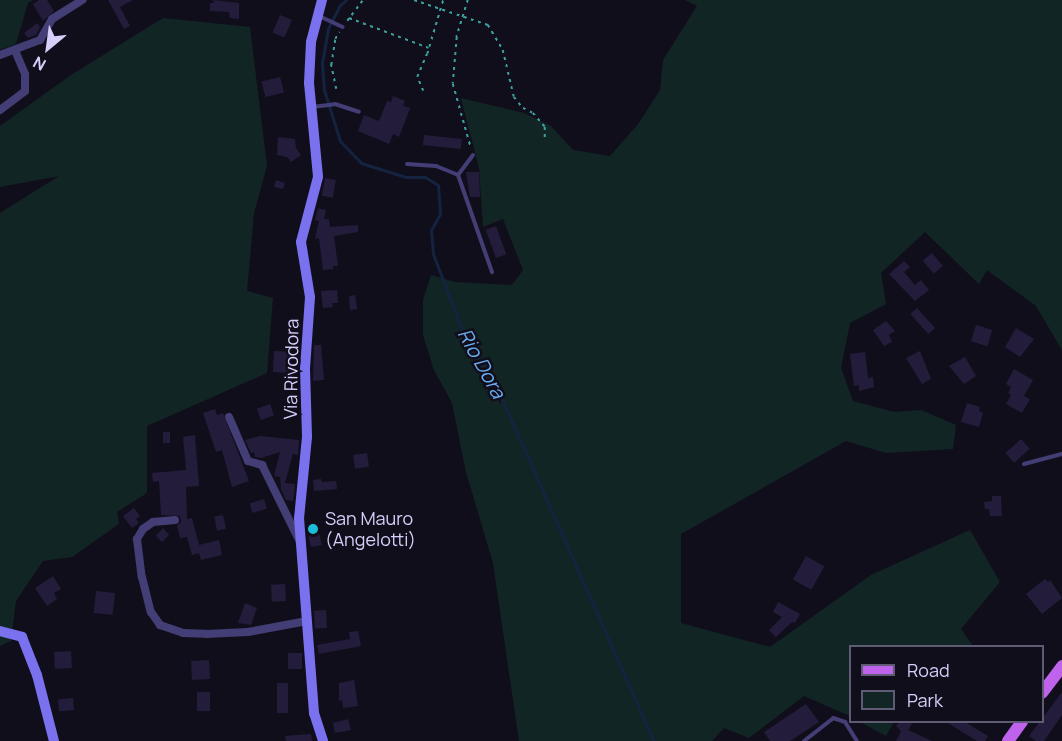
<!DOCTYPE html>
<style>
body{margin:0}
#map{position:relative;width:1062px;height:741px;overflow:hidden;background:#110e1c;font-family:Manrope,sans-serif}
div>[style]{position:absolute}
[style*='--x']{left:calc(var(--x)*1px);top:calc(var(--y)*1px);width:calc(var(--w)*1px);rotate:calc(var(--a)*1deg)}
.green>*{inset:0;background:#122525}
.stream>*{height:3px;margin:-1.5px;padding:0 1.5px;transform-origin:1.5px;border-radius:1.5px;background:#132340}
.building>*{inset:0;background:#241c3b;transform-origin:0 0}
.path>*{height:1.5px;margin-top:-0.75px;transform-origin:0;background:repeating-linear-gradient(90deg,#3ba19f 0 3px,transparent 0 7.5px)}
.lane>*{height:4px;margin:-2px;padding:0 2px;transform-origin:2px;border-radius:2px;background:#433e75}
.street>*{height:8px;margin:-4px;padding:0 4px;transform-origin:4px;border-radius:4px;background:#433e75}
.secondary>*{height:10px;margin:-5px;padding:0 5px;transform-origin:5px;border-radius:5px;background:#7971ee}
.primary>*{height:12px;margin:-6px;padding:0 6px;transform-origin:6px;border-radius:6px;background:#bf63ec}
.dots>*{width:16px;height:16px;translate:-50% -50%;box-sizing:border-box;border:3px solid #110e1c;border-radius:50%}
span{translate:-50% -50%;white-space:nowrap;text-align:center;line-height:1.15;-webkit-text-stroke:5px #110e1c;paint-order:stroke}
.street-label{font-size:18px;color:#d5cff9}
.poi-label{font-size:18px;color:#d5cff9}
.left{translate:0 -50%;text-align:left}
.water-label{font-size:20px;color:#69aaed;font-style:italic}
.legend{position:absolute;left:849px;top:645px;width:195px;height:78px;box-sizing:border-box;background:#110e1c;border:2px solid #5f5b74;margin:0;padding:8px 10px;list-style:none;font-size:18px;color:#d5cff9}
.legend li{display:flex;align-items:center;gap:12px;height:30px}
.legend b{width:30px;border:2px solid #5f5b74}
.north{position:absolute;left:18px;top:18px;width:60px;height:60px;-webkit-text-stroke:4px #110e1c;paint-order:stroke;rotate:209deg;font-size:16px;font-weight:700;line-height:24px;text-align:center;color:#d5cff9}
.north::after{content:'';display:block;margin:auto;width:21px;height:27px;background:#d5cff9;clip-path:polygon(50% 0,100% 100%,50% 72%,0 100%)}
</style>
<div id="map">
<div class="green">
<i style="clip-path:polygon(0 0,33px 0,28px 3px,16px 44px,0 50px)"></i>
<i style="clip-path:polygon(685px 0,1062px 0,1062px 350px,1036px 306px,987px 270px,979px 284px,925px 232px,881px 273px,886px 304px,850px 323px,841px 368px,853px 401px,894px 412px,921px 410px,956px 425px,953px 449px,886px 453px,846px 441px,681px 534px,681px 623px,770px 647px,871px 575px,970px 530px,1000px 582px,961px 629px,973px 646px,850px 646px,850px 716px,804px 696px,749px 738px,724px 728px,712px 741px,519px 741px,493px 563px,466px 472px,452px 403px,434px 370px,423px 335px,423px 300px,431px 275px,455px 282px,512px 285px,523px 270px,503px 219px,483px 227px,479px 168px,461px 98px,524px 113px,551px 126px,573px 150px,610px 156px,639px 123px,660px 90px,663px 60px,697px 6px)"></i>
<i style="clip-path:polygon(163px 18px,250px 27px,267px 166px,254px 213px,247px 291px,273px 298px,267px 373px,147px 426px,147px 493px,117px 512px,119px 524px,72px 557px,43px 561px,16px 601px,11px 641px,0 646px,0 213px,59px 176px,0 187px,0 126px,71px 75px)"></i>
<i style="clip-path:polygon(860px 722px,894px 722px,886px 736px)"></i>
</div>
<div class="stream">
<i style="--x:346;--y:0;--w:8;--a:140"></i>
<i style="--x:340;--y:5;--w:27;--a:117"></i>
<i style="--x:328;--y:29;--w:35;--a:100"></i>
<i style="--x:322;--y:63;--w:27;--a:86"></i>
<i style="--x:324;--y:90;--w:53;--a:72.6"></i>
<i style="--x:340;--y:141;--w:30;--a:46"></i>
<i style="--x:361;--y:163;--w:47;--a:17.3"></i>
<i style="--x:406;--y:177;--w:19;--a:0"></i>
<i style="--x:425;--y:177;--w:15;--a:32"></i>
<i style="--x:438;--y:185;--w:29;--a:86"></i>
<i style="--x:440;--y:214;--w:18;--a:119"></i>
<i style="--x:431;--y:230;--w:24;--a:85"></i>
<i style="--x:433;--y:254;--w:89;--a:68.9"></i>
<i style="--x:465;--y:337;--w:26;--a:59"></i>
<i style="--x:478;--y:359;--w:20;--a:49"></i>
<i style="--x:491;--y:374;--w:402;--a:66.1"></i>
</div>
<div class="building">
<i style="clip-path:polygon(39px 0,47px 0,54px 11px,43px 21px,33px 4px)"></i>
<i style="clip-path:polygon(108px 0,133px 0,120px 7px,130px 26px,124px 29px)"></i>
<i style="clip-path:polygon(213px 0,239px 3px,239px 19px,230px 18px,229px 12px,210px 11px,210px 3px,214px 3px)"></i>
<i style="left:280px;top:15px;width:13px;height:19px;rotate:23deg"></i>
<i style="clip-path:polygon(37px 23px,40px 27px,36px 35px,28px 38px,24px 33px)"></i>
<i style="left:280px;top:77px;width:16px;height:19px;rotate:76deg"></i>
<i style="clip-path:polygon(393px 96px,405px 101px,403px 106px,410px 108px,399px 137px,393px 134px,389px 144px,358px 131px,364px 115px,379px 121px,387px 101px,391px 102px)"></i>
<i style="left:424px;top:135px;width:38px;height:10px;rotate:6deg"></i>
<i style="clip-path:polygon(278px 137px,295px 139px,296px 148px,301px 155px,291px 162px,287px 157px,277px 155px)"></i>
<i style="clip-path:polygon(466px 172px,479px 172px,480px 197px,470px 197px)"></i>
<i style="left:325px;top:178px;width:11px;height:18px;rotate:10deg"></i>
<i style="clip-path:polygon(276px 180px,285px 183px,283px 189px,274px 187px)"></i>
<i style="clip-path:polygon(318px 208px,326px 210px,324px 219px,329px 219px,330px 227px,358px 225px,358px 232px,334px 236px,338px 266px,333px 266px,333px 269px,323px 270px,319px 238px,315px 239px,319px 221px,315px 220px)"></i>
<i style="left:496px;top:226px;width:30px;height:11px;rotate:70deg"></i>
<i style="left:932px;top:253px;width:17px;height:12px;rotate:50deg"></i>
<i style="clip-path:polygon(904px 261px,910px 267px,904px 272px,915px 285px,921px 280px,929px 290px,915px 301px,889px 274px)"></i>
<i style="clip-path:polygon(337px 290px,338px 303px,332px 303px,333px 307px,323px 308px,321px 291px)"></i>
<i style="clip-path:polygon(355px 295px,357px 309px,350px 310px,349px 296px)"></i>
<i style="left:917px;top:308px;width:27px;height:9px;rotate:48deg"></i>
<i style="clip-path:polygon(886px 321px,895px 331px,889px 335px,892px 342px,884px 346px,873px 330px)"></i>
<i style="left:976px;top:325px;width:17px;height:17px;rotate:17deg"></i>
<i style="clip-path:polygon(1016px 328px,1034px 339px,1020px 357px,1005px 347px)"></i>
<i style="clip-path:polygon(314px 345px,321px 345px,324px 380px,313px 381px)"></i>
<i style="left:274px;top:351px;width:18px;height:21px;rotate:3deg"></i>
<i style="clip-path:polygon(920px 351px,931px 379px,922px 384px,906px 358px)"></i>
<i style="clip-path:polygon(865px 352px,868px 378px,873px 377px,874px 387px,859px 391px,859px 385px,854px 386px,850px 354px)"></i>
<i style="clip-path:polygon(965px 357px,976px 376px,964px 384px,949px 366px)"></i>
<i style="clip-path:polygon(1014px 369px,1033px 380px,1024px 396px,1030px 399px,1022px 413px,1006px 404px,1011px 395px,1008px 393px,1011px 387px,1006px 384px)"></i>
<i style="clip-path:polygon(967px 403px,980px 407px,979px 411px,983px 413px,979px 427px,961px 422px)"></i>
<i style="left:270px;top:404px;width:12px;height:14px;rotate:70deg"></i>
<i style="clip-path:polygon(215px 409px,217px 415px,223px 413px,249px 481px,232px 487px,222px 450px,216px 452px,203px 413px)"></i>
<i style="left:163px;top:432px;width:7px;height:11px"></i>
<i style="clip-path:polygon(195px 435px,199px 486px,186px 487px,187px 519px,192px 518px,199px 545px,219px 540px,222px 555px,201px 560px,199px 553px,192px 555px,187px 537px,180px 538px,177px 526px,181px 522px,180px 516px,161px 515px,159px 481px,153px 482px,152px 473px,186px 470px,183px 437px)"></i>
<i style="clip-path:polygon(260px 436px,299px 440px,298px 455px,293px 454px,285px 483px,295px 484px,293px 501px,286px 500px,281px 489px,280px 477px,274px 476px,280px 452px,261px 458px,255px 457px,254px 452px,251px 453px,245px 440px)"></i>
<i style="left:1021px;top:439px;width:13px;height:21px;rotate:48deg"></i>
<i style="left:367px;top:453px;width:14px;height:14px;rotate:82deg"></i>
<i style="clip-path:polygon(321px 479px,322px 482px,336px 481px,337px 489px,314px 491px,313px 480px)"></i>
<i style="clip-path:polygon(992px 496px,1001px 496px,1002px 516px,990px 516px,989px 509px,985px 509px,984px 502px,992px 501px)"></i>
<i style="left:264px;top:499px;width:10px;height:15px;rotate:73deg"></i>
<i style="clip-path:polygon(134px 508px,140px 516px,136px 519px,139px 523px,132px 528px,123px 516px)"></i>
<i style="left:223px;top:515px;width:14px;height:9px;rotate:78deg"></i>
<i style="clip-path:polygon(163px 528px,169px 535px,162px 542px,156px 536px)"></i>
<i style="clip-path:polygon(319px 533px,322px 545px,311px 547px,308px 534px)"></i>
<i style="left:806px;top:556px;width:21px;height:27px;rotate:29deg"></i>
<i style="clip-path:polygon(53px 576px,61px 589px,54px 593px,57px 599px,47px 606px,35px 588px)"></i>
<i style="clip-path:polygon(1045px 579px,1048px 582px,1050px 580px,1062px 598px,1042px 614px,1026px 594px)"></i>
<i style="left:285px;top:584px;width:17px;height:14px;rotate:87deg"></i>
<i style="left:96px;top:591px;width:19px;height:22px;rotate:6deg"></i>
<i style="clip-path:polygon(778px 602px,800px 614px,795px 623px,792px 622px,776px 637px,769px 630px,782px 617px,773px 612px)"></i>
<i style="clip-path:polygon(245px 603px,257px 608px,251px 625px,238px 623px)"></i>
<i style="left:326px;top:610px;width:18px;height:12px;rotate:87deg"></i>
<i style="clip-path:polygon(358px 631px,361px 646px,319px 654px,317px 645px,350px 639px,349px 632px)"></i>
<i style="left:71px;top:651px;width:17px;height:17px;rotate:87deg"></i>
<i style="left:288px;top:653px;width:14px;height:16px"></i>
<i style="left:209px;top:660px;width:19px;height:18px;rotate:87deg"></i>
<i style="clip-path:polygon(354px 680px,358px 706px,343px 708px,342px 700px,339px 701px,339px 683px)"></i>
<i style="left:277px;top:683px;width:11px;height:30px"></i>
<i style="left:197px;top:692px;width:13px;height:19px"></i>
<i style="clip-path:polygon(1062px 692px,1062px 715px,1044px 741px,1036px 741px,1029px 736px)"></i>
<i style="left:73px;top:698px;width:12px;height:15px;rotate:85deg"></i>
<i style="clip-path:polygon(806px 704px,819px 722px,790px 741px,770px 741px,764px 732px)"></i>
<i style="clip-path:polygon(348px 719px,351px 730px,335px 733px,333px 723px)"></i>
<i style="clip-path:polygon(899px 722px,913px 722px,908px 730px,932px 741px,896px 741px,901px 731px,896px 726px)"></i>
<i style="clip-path:polygon(946px 722px,965px 722px,988px 736px,985px 741px,977px 741px)"></i>
<i style="clip-path:polygon(311px 734px,312px 741px,286px 741px,285px 736px)"></i>
</div>
<div class="path">
<i style="--x:414;--y:0;--w:78;--a:18.7"></i>
<i style="--x:488;--y:25;--w:29;--a:59"></i>
<i style="--x:503;--y:50;--w:48;--a:76.8"></i>
<i style="--x:514;--y:97;--w:14;--a:51"></i>
<i style="--x:523;--y:108;--w:11;--a:27"></i>
<i style="--x:533;--y:113;--w:18;--a:49"></i>
<i style="--x:545;--y:127;--w:12;--a:90"></i>
<i style="--x:468;--y:0;--w:39;--a:107"></i>
<i style="--x:457;--y:37;--w:47;--a:94.9"></i>
<i style="--x:453;--y:84;--w:66;--a:74.3"></i>
<i style="--x:349;--y:18;--w:85;--a:20.6"></i>
<i style="--x:347;--y:21;--w:26;--a:-53"></i>
<i style="--x:336;--y:89;--w:25;--a:-102"></i>
<i style="--x:331;--y:65;--w:26;--a:-81"></i>
<i style="--x:335;--y:39;--w:8;--a:-60"></i>
<i style="--x:423;--y:91;--w:15;--a:-113"></i>
<i style="--x:417;--y:77;--w:25;--a:-67"></i>
<i style="--x:427;--y:54;--w:56;--a:-73.5"></i>
</div>
<div class="lane">
<i style="--x:319;--y:16;--w:26;--a:25"></i>
<i style="--x:312;--y:107;--w:23;--a:-7"></i>
<i style="--x:335;--y:104;--w:25;--a:18"></i>
<i style="--x:407;--y:164;--w:29;--a:4"></i>
<i style="--x:436;--y:166;--w:24;--a:22"></i>
<i style="--x:458;--y:175;--w:25;--a:-53"></i>
<i style="--x:458;--y:175;--w:103;--a:70.7"></i>
<i style="--x:1024;--y:464;--w:39;--a:-15"></i>
<i style="--x:804;--y:741;--w:37;--a:-38"></i>
<i style="--x:833;--y:718;--w:13;--a:18"></i>
<i style="--x:845;--y:722;--w:22;--a:58"></i>
</div>
<div class="street">
<i style="--x:0;--y:55;--w:43;--a:-20.6"></i>
<i style="--x:40;--y:40;--w:24;--a:-60"></i>
<i style="--x:52;--y:19;--w:36;--a:-32"></i>
<i style="--x:0;--y:110;--w:31;--a:-37"></i>
<i style="--x:25;--y:91;--w:17;--a:-90"></i>
<i style="--x:25;--y:74;--w:26;--a:-113"></i>
<i style="--x:229;--y:417;--w:48;--a:66.6"></i>
<i style="--x:248;--y:461;--w:15;--a:16"></i>
<i style="--x:262;--y:465;--w:86;--a:63.7"></i>
<i style="--x:175;--y:520;--w:22;--a:175"></i>
<i style="--x:153;--y:522;--w:12;--a:145"></i>
<i style="--x:143;--y:529;--w:12;--a:121"></i>
<i style="--x:137;--y:539;--w:38;--a:83"></i>
<i style="--x:142;--y:577;--w:36;--a:76"></i>
<i style="--x:151;--y:612;--w:16;--a:55"></i>
<i style="--x:160;--y:625;--w:24;--a:19"></i>
<i style="--x:183;--y:633;--w:23;--a:2"></i>
<i style="--x:206;--y:634;--w:42;--a:-2.7"></i>
<i style="--x:248;--y:632;--w:60;--a:-10.6"></i>
</div>
<div class="secondary">
<i style="--x:322;--y:0;--w:43;--a:104.7"></i>
<i style="--x:311;--y:42;--w:41;--a:92.8"></i>
<i style="--x:309;--y:83;--w:94;--a:84.5"></i>
<i style="--x:318;--y:177;--w:67;--a:104.7"></i>
<i style="--x:301;--y:242;--w:56;--a:80.7"></i>
<i style="--x:310;--y:297;--w:72;--a:94"></i>
<i style="--x:305;--y:369;--w:68;--a:88.3"></i>
<i style="--x:307;--y:437;--w:81;--a:95.6"></i>
<i style="--x:299;--y:518;--w:196;--a:85.6"></i>
<i style="--x:314;--y:713;--w:29;--a:72"></i>
<i style="--x:0;--y:631;--w:23;--a:15"></i>
<i style="--x:22;--y:637;--w:41;--a:68.5"></i>
<i style="--x:37;--y:675;--w:68;--a:75.6"></i>
</div>
<div class="primary">
<i style="--x:1042;--y:693;--w:34;--a:-53"></i>
<i style="--x:1008;--y:741;--w:24;--a:-54"></i>
</div>
<div class="dots">
<i style="left:313px;top:529px;background:#1bbed9"></i>
</div>
<div class="street-label">
<span style="left:291px;top:369px;rotate:-89deg">Via Rivodora</span>
</div>
<div class="poi-label">
<span class="left" style="left:325px;top:529px">San Mauro<br>(Angelotti)</span>
</div>
<div class="water-label">
<span style="left:482px;top:363px;rotate:61deg">Rio Dora</span>
</div>
<ul class="legend">
<li><b style="height:8px;background:#bf63ec"></b>Road</li>
<li><b style="height:16px;background:#122525"></b>Park</li>
</ul>
<div class="north">N</div>
</div>
